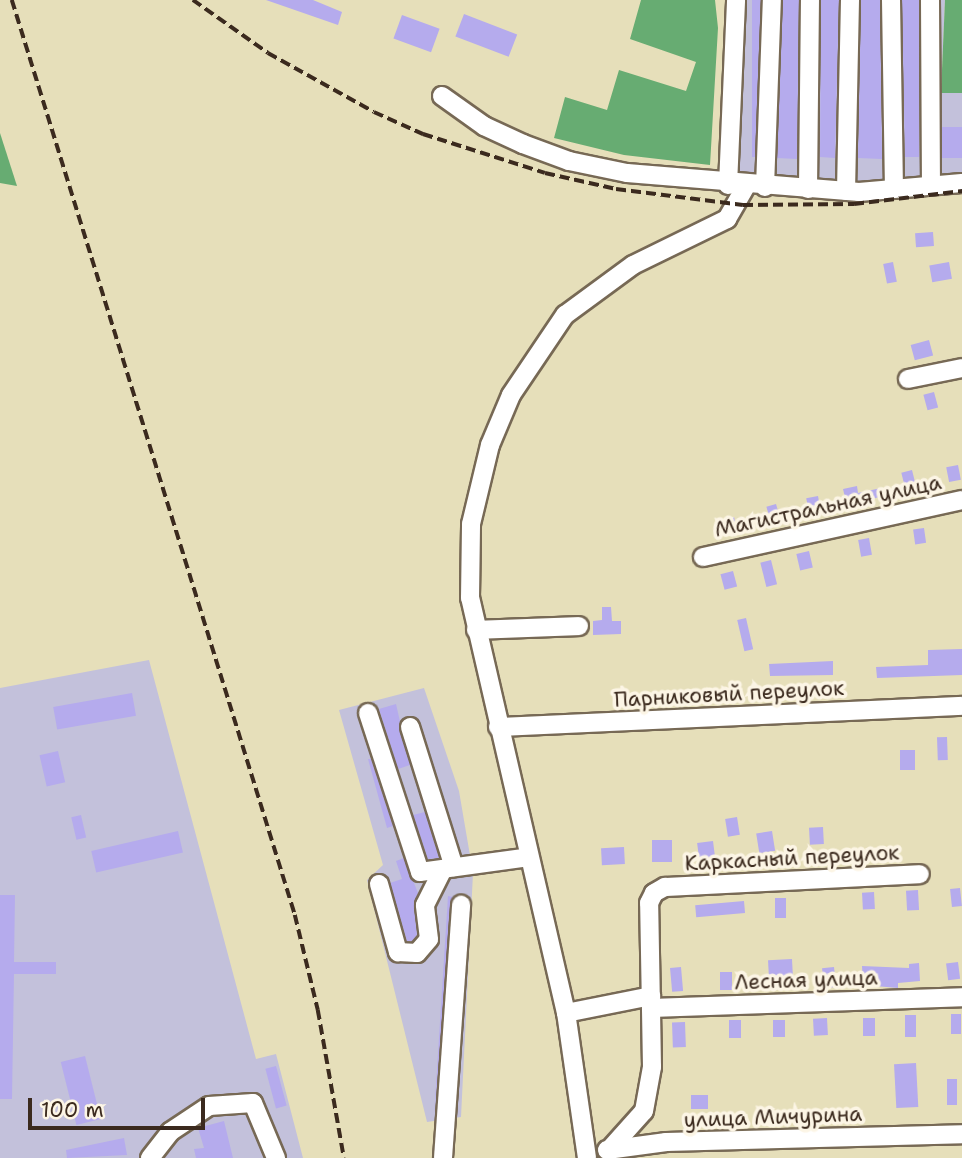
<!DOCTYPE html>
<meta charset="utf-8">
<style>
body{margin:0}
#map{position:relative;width:962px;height:1158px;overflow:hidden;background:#e6dfba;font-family:"Shantell Sans",sans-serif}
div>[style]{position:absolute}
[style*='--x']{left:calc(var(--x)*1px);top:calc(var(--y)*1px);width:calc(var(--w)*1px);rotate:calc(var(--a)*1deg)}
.industrial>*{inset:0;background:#c3c1db}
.forest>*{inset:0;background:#67ac72}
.building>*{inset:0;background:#b5abed;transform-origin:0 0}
.roads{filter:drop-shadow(2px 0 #776955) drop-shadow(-2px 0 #776955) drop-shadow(0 2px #776955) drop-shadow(0 -2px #776955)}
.minor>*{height:18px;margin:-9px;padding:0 9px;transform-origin:9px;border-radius:9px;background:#fff}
.rail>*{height:3.5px;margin-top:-1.75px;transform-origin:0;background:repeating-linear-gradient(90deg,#3b2a1e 0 10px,transparent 0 15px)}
span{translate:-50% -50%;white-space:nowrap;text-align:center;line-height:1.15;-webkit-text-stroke:7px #fcf5e5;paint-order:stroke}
.street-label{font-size:21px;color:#3b2a1e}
.scale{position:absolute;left:28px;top:1098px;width:177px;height:32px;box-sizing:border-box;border:4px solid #3b2a1e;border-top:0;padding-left:9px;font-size:21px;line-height:24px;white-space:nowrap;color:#3b2a1e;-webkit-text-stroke:5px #fcf5e5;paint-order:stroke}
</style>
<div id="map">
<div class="industrial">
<i style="clip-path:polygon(736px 0,945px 0,941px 92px,962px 93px,962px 173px,844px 186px,732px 177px)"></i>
<i style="clip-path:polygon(149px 660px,256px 1059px,276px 1054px,303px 1158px,0 1158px,0 688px)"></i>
<i style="clip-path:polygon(424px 688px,459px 791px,473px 873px,461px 1117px,427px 1122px,367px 880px,383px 865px,339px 710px)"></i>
</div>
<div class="forest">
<i style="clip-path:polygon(641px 0,715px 0,718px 28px,710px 165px,624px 155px,554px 138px,565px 97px,607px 110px,619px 70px,686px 91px,696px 62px,630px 39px)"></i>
<i style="clip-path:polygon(945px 0,962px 0,962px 93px,941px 93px)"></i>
<i style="clip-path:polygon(0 133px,17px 186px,0 183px)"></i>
</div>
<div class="building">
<i style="clip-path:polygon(266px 0,313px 0,342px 12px,338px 25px)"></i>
<i style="left:752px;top:0;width:9px;height:157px"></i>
<i style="clip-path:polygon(783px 0,799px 0,797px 159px,777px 158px)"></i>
<i style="clip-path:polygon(821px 0,839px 0,835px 158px,820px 157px)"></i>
<i style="clip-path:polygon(861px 0,880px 0,882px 159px,858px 158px)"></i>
<i style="clip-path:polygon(902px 0,919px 0,919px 157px,905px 157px)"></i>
<i style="left:464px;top:14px;width:57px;height:24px;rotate:21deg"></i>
<i style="left:402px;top:15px;width:40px;height:25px;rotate:20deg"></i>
<i style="left:942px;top:127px;width:20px;height:31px"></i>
<i style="left:933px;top:232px;width:14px;height:18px;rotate:86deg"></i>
<i style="left:893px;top:262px;width:20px;height:10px;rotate:79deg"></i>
<i style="left:949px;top:262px;width:17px;height:20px;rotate:80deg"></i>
<i style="left:929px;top:340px;width:16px;height:19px;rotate:75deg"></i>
<i style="left:934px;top:392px;width:16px;height:11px;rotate:75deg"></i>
<i style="left:958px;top:465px;width:15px;height:12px;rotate:79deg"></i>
<i style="left:912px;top:470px;width:21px;height:11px;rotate:76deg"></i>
<i style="clip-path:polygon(857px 486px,858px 493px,881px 488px,883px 496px,847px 506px,843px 489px)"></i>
<i style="left:818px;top:496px;width:16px;height:12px;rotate:79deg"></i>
<i style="left:776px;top:504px;width:19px;height:10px;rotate:74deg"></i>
<i style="left:734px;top:517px;width:16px;height:11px;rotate:76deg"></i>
<i style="left:924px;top:528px;width:15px;height:11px;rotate:82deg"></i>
<i style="left:869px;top:538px;width:17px;height:11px;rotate:80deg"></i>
<i style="left:809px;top:551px;width:17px;height:13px;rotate:77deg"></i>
<i style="left:771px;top:560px;width:25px;height:11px;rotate:76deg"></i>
<i style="left:733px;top:571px;width:16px;height:13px;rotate:75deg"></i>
<i style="clip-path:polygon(602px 607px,611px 607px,612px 621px,621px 621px,621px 634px,593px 635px,593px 621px,602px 620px)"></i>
<i style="left:746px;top:618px;width:32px;height:9px;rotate:77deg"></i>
<i style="clip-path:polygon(962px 649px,962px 675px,877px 678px,876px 667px,928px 665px,928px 650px)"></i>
<i style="clip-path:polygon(833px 661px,833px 675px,770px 676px,769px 664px)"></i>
<i style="left:132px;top:693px;width:23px;height:80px;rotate:80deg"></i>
<i style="clip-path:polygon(396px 704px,410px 765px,398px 769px,379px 709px)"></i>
<i style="left:947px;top:737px;width:23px;height:10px;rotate:88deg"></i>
<i style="left:900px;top:750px;width:15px;height:20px"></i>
<i style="left:58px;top:751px;width:32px;height:19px;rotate:77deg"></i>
<i style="clip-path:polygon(368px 759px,371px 759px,393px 826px,387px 828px)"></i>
<i style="clip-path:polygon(425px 812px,439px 858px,428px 859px,413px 815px)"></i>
<i style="left:81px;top:815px;width:23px;height:10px;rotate:77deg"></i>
<i style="left:737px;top:817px;width:18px;height:12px;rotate:81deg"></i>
<i style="left:823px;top:827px;width:17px;height:14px;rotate:87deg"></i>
<i style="left:178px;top:831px;width:22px;height:89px;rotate:77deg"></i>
<i style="left:772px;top:831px;width:20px;height:16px;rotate:81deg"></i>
<i style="left:652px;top:840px;width:20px;height:22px"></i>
<i style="left:713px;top:841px;width:23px;height:16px;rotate:83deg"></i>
<i style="left:624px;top:847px;width:17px;height:23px;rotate:87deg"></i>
<i style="clip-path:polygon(404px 858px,418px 893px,414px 906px,417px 935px,412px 941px,407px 941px,390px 883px,402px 879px,396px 861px)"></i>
<i style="left:960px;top:888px;width:18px;height:10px;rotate:84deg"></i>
<i style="left:918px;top:890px;width:20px;height:12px;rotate:87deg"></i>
<i style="left:874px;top:892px;width:17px;height:12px;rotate:87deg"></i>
<i style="clip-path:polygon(0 895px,15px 895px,14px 962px,56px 962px,56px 974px,14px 974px,12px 1099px,0 1099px)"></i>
<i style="clip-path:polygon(448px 896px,453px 897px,434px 1117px)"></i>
<i style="left:775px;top:898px;width:11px;height:20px"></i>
<i style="left:744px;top:901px;width:12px;height:49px;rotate:85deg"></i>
<i style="left:792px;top:959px;width:21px;height:24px;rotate:87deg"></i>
<i style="left:958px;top:962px;width:17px;height:12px;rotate:83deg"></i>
<i style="clip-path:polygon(919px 963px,920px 981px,898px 983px,898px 988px,863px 985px,862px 966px,909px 968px,909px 964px)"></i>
<i style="left:681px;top:967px;width:24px;height:11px;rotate:85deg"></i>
<i style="left:834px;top:967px;width:20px;height:12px;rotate:84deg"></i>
<i style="left:720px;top:972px;width:12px;height:18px"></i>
<i style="left:951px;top:1014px;width:10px;height:20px"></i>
<i style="left:905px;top:1015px;width:11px;height:22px"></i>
<i style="left:827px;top:1018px;width:17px;height:14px;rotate:87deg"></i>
<i style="left:863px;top:1018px;width:12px;height:18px"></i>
<i style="left:741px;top:1020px;width:18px;height:12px;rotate:90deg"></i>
<i style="left:773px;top:1020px;width:12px;height:17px"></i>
<i style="left:685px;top:1022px;width:25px;height:13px;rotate:88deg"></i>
<i style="left:85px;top:1056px;width:65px;height:25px;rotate:76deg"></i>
<i style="left:916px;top:1063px;width:44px;height:22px;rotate:87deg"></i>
<i style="left:276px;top:1066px;width:41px;height:11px;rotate:75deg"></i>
<i style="left:947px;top:1079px;width:10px;height:26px"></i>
<i style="left:691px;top:1095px;width:17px;height:14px"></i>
<i style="clip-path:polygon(224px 1121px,233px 1158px,196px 1158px,194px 1149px,204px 1148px,198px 1128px)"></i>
<i style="clip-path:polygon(124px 1138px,127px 1155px,67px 1158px,66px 1150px)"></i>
</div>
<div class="roads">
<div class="minor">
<i style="--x:891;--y:0;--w:189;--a:89.1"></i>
<i style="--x:930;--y:0;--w:185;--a:89.7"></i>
<i style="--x:442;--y:96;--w:52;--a:35.5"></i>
<i style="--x:484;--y:126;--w:43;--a:24.8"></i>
<i style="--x:523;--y:144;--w:49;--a:20.3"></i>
<i style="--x:569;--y:161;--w:59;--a:11.7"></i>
<i style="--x:627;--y:173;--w:233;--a:4.7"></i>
<i style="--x:859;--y:192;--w:103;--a:-5"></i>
<i style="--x:728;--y:185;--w:185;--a:-87.5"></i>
<i style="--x:765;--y:187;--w:187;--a:-87.9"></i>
<i style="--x:808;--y:189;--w:189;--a:-89.4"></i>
<i style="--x:846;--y:191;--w:191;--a:-88.8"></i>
<i style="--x:908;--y:379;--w:55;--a:-11.5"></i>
<i style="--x:703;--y:557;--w:265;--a:-12.4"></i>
<i style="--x:476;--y:630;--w:103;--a:-2.2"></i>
<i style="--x:368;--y:713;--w:167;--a:71.9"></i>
<i style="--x:420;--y:872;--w:110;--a:-7.8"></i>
<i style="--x:410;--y:727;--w:147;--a:72.6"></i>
<i style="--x:498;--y:727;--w:464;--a:-2.6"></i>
<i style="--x:379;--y:884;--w:71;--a:74.4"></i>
<i style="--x:398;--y:952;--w:19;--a:3"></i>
<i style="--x:417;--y:953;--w:18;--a:-49"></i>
<i style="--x:429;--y:939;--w:34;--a:-97"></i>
<i style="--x:425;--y:905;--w:40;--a:-63.4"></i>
<i style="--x:651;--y:1008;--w:311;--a:-2"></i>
<i style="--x:566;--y:1013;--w:87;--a:-11.3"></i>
<i style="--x:607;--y:1150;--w:60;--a:-7.7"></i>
<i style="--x:666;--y:1142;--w:296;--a:-1.5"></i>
<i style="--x:609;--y:1150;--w:52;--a:-48.1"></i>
<i style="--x:644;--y:1111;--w:45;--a:-79.7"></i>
<i style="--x:652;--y:1067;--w:164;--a:-91"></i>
<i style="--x:649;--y:903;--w:11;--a:-63"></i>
<i style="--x:654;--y:893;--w:13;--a:-29"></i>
<i style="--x:665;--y:887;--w:255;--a:-2.9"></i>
<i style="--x:150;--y:1158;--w:33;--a:-52"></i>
<i style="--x:170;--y:1132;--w:47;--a:-33.7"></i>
<i style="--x:209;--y:1106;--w:44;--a:-3.9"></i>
<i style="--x:253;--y:1103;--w:60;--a:67.3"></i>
<i style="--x:443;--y:1158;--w:254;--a:-85.9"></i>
<i style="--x:587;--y:1158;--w:147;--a:-98.2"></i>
<i style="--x:566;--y:1013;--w:426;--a:-103"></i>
<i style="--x:470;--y:598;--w:74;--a:-89.2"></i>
<i style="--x:471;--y:524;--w:81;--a:-76.5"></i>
<i style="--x:490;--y:445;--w:54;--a:-67.2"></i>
<i style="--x:511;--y:395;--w:97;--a:-56"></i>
<i style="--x:565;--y:315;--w:84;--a:-36.3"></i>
<i style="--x:633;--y:265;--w:105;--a:-26.1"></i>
<i style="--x:727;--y:219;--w:38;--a:-60"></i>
</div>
</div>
<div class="rail">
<i style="--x:12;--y:0;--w:958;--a:72.81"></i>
<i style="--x:295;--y:915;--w:98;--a:76.4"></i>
<i style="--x:318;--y:1010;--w:150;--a:80"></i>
<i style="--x:193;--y:0;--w:92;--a:35.2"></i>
<i style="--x:268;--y:53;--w:121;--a:29.1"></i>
<i style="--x:374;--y:112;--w:54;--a:24.2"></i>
<i style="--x:423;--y:134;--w:128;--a:17.7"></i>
<i style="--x:545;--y:173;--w:73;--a:12.7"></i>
<i style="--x:616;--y:189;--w:128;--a:7.2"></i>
<i style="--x:743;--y:205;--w:111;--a:-0.5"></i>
<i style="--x:854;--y:204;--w:109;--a:-6.9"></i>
</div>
<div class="street-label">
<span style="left:828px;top:506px;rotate:-12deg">Магистральная улица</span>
<span style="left:729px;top:694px;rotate:-3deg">Парниковый переулок</span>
<span style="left:792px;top:858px;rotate:-3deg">Каркасный переулок</span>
<span style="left:806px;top:980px;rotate:-2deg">Лесная улица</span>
<span style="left:773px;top:1117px;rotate:-2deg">улица Мичурина</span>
</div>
<div class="scale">100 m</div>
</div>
